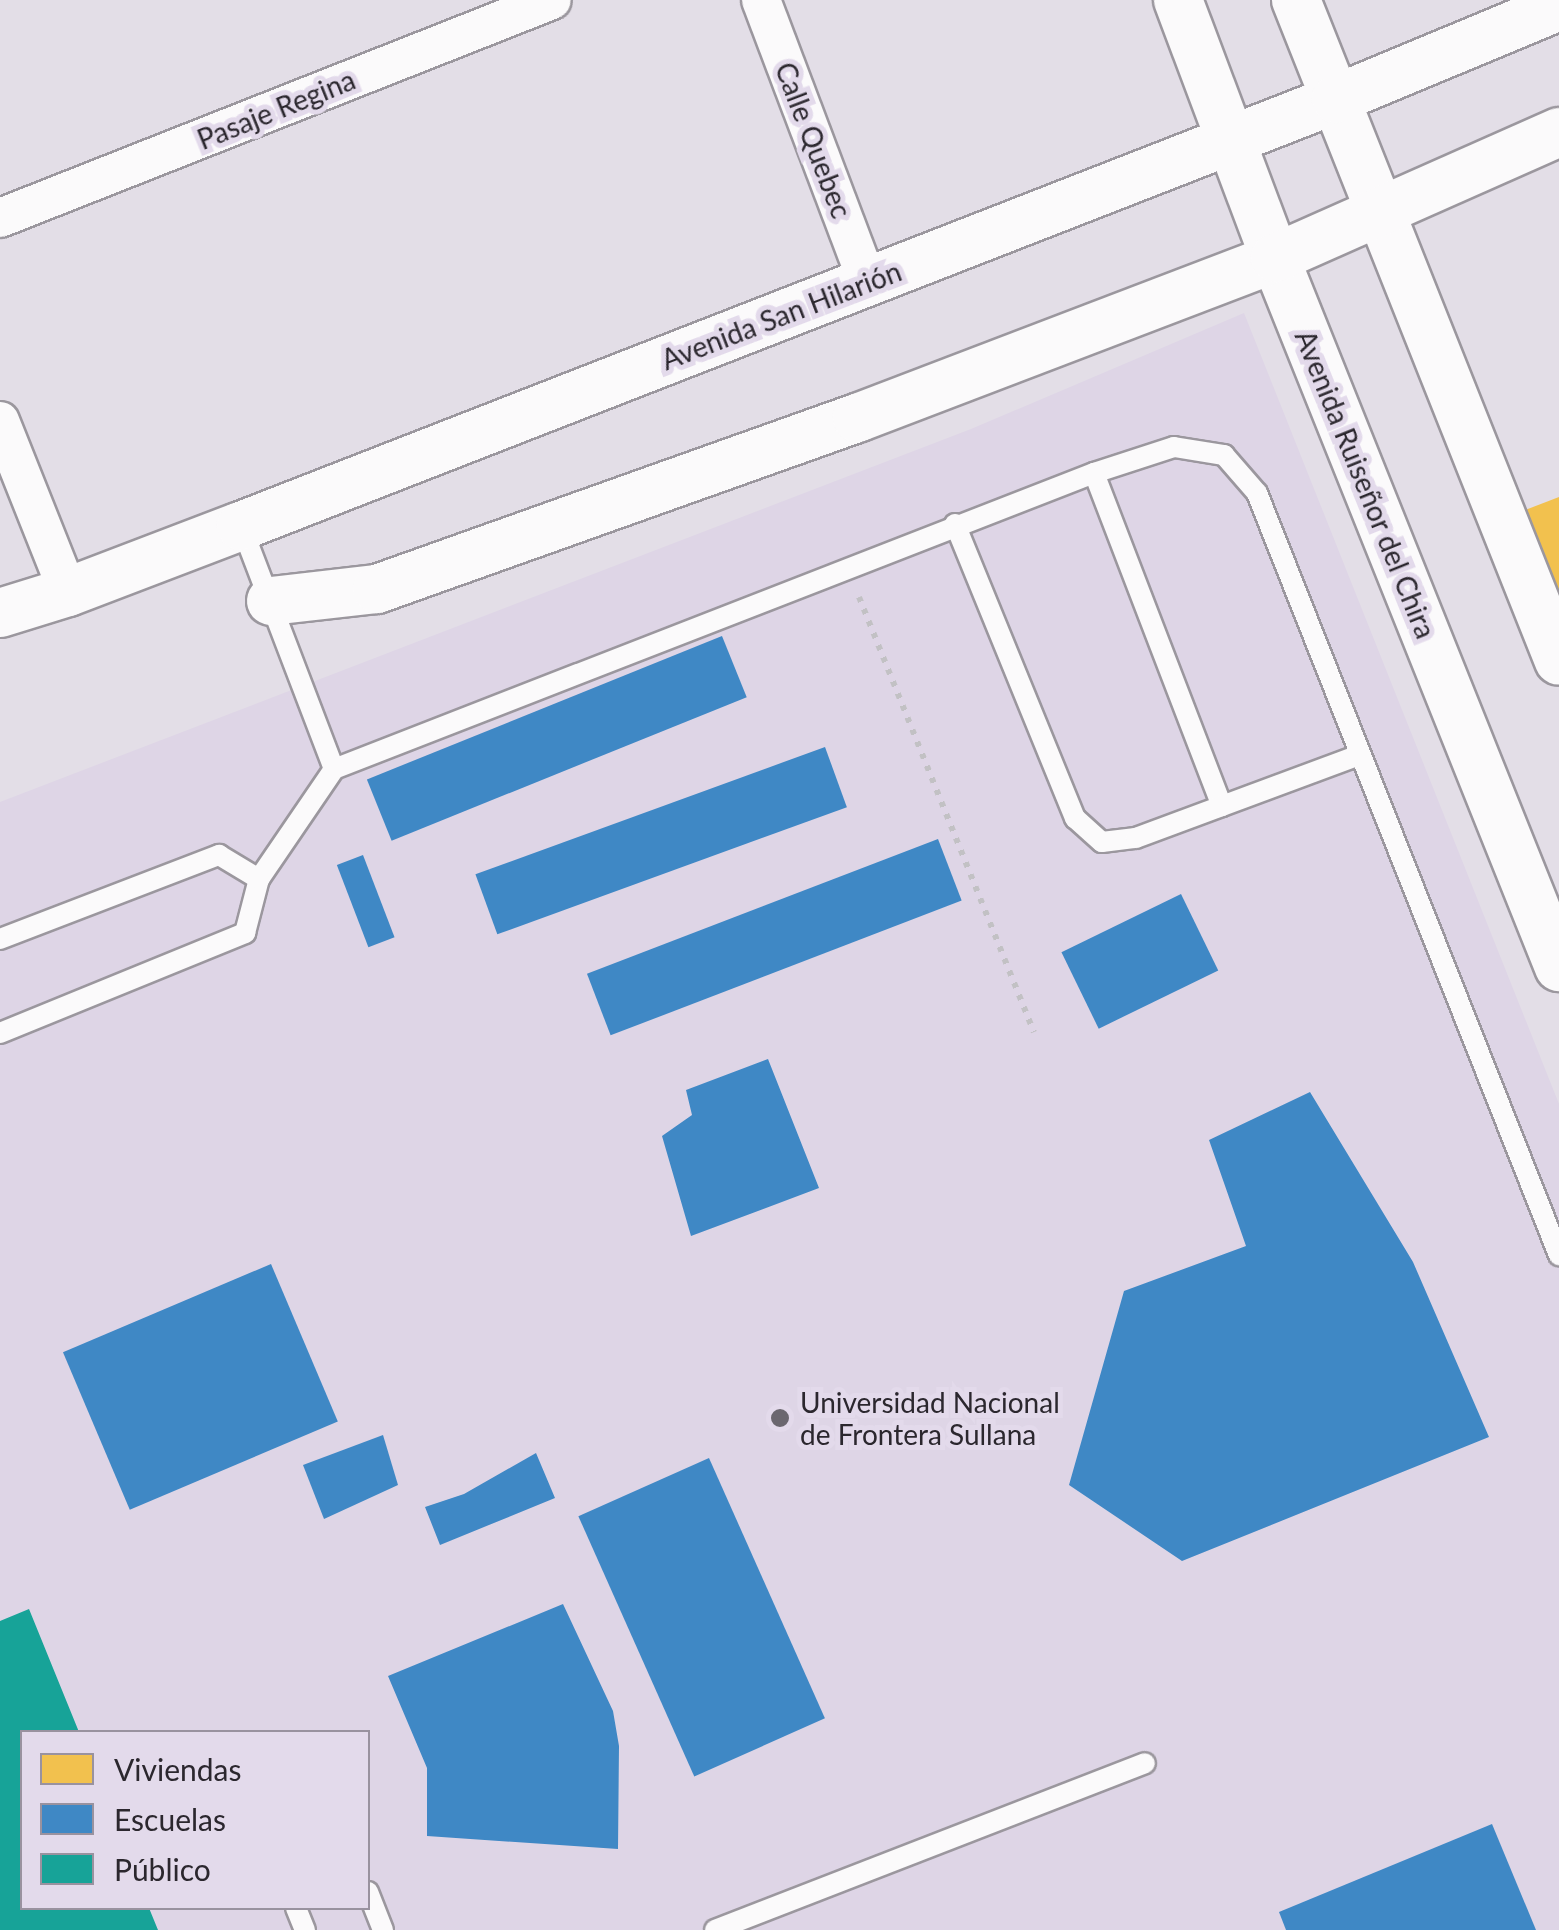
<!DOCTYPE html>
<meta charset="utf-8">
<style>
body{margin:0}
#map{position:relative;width:1559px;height:1930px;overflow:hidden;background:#e3dee7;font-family:Lato,sans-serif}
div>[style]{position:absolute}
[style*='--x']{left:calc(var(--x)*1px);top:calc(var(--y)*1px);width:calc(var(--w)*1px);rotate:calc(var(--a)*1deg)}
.built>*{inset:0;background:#ded5e6}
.homes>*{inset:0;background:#f2c14e}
.schools>*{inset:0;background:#3f88c5;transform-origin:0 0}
.public>*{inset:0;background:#17a398}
.path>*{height:6px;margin-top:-3px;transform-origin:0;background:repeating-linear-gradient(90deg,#c2c1c4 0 5px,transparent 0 13px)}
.roads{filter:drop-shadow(2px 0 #9b979e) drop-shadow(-2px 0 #9b979e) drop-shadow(0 2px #9b979e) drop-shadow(0 -2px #9b979e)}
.service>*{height:20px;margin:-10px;padding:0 10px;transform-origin:10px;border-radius:10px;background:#fbfafb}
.minor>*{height:38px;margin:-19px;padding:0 19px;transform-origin:19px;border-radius:19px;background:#fbfafb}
.tertiary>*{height:48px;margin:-24px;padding:0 24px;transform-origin:24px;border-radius:24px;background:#fbfafb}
.dots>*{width:28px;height:28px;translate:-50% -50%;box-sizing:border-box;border:5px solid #e3daeb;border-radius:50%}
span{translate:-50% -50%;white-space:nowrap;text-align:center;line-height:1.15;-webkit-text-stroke:10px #e3daeb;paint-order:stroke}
.street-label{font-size:28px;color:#2b272e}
.poi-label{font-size:28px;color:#2b272e}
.left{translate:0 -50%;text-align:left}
.legend{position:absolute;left:20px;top:1730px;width:350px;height:180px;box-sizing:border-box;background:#e3daeb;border:2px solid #99929f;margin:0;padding:12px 18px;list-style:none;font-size:30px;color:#2b272e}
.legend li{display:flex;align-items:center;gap:20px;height:50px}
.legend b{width:50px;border:2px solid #99929f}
</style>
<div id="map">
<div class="built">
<i style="clip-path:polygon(evenodd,1244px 313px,1559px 1104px,1559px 1930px,0 1930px,0 802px,971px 429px,1244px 313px,22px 1732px,368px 1732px,368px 1908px,22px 1908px,22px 1732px)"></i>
</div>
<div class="homes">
<i style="clip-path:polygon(1559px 497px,1559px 613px,1520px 512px)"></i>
</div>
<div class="schools">
<i style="left:722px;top:636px;width:66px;height:383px;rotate:68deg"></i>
<i style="left:825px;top:747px;width:64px;height:372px;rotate:70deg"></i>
<i style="left:938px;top:839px;width:66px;height:376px;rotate:69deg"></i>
<i style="left:363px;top:855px;width:88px;height:28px;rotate:69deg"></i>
<i style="left:1181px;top:894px;width:85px;height:133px;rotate:64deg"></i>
<i style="clip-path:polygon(768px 1059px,819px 1188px,691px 1236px,662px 1136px,692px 1115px,686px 1090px)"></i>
<i style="clip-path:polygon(1310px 1092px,1413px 1262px,1489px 1437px,1182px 1561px,1069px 1485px,1124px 1291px,1246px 1246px,1209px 1140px)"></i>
<i style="left:271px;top:1264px;width:171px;height:226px;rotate:67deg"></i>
<i style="clip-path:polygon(383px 1435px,398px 1485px,324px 1519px,303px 1465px)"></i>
<i style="clip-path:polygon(536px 1453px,555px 1498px,440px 1545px,425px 1507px,464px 1494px)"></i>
<i style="left:709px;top:1458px;width:285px;height:143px;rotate:66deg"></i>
<i style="clip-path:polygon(563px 1604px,613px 1711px,619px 1746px,618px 1849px,427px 1836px,427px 1768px,388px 1676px)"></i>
<i style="clip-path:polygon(1492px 1824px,1536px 1930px,1286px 1930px,1279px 1912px)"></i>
</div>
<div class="public">
<i style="clip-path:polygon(29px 1609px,79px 1732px,22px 1732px,22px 1908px,149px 1908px,158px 1930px,0 1930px,0 1621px)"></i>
</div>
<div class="path">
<i style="--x:859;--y:597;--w:469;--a:68.1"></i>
</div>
<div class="roads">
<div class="service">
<i style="--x:1094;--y:473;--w:357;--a:69"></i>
<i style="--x:955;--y:524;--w:318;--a:67.8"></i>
<i style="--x:1075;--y:818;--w:36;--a:42"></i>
<i style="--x:1102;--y:842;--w:34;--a:-7"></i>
<i style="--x:1136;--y:838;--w:238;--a:-20.4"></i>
<i style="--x:334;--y:769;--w:816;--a:-21.28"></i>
<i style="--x:1094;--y:473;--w:84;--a:-18"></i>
<i style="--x:1174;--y:447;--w:51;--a:9.1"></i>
<i style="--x:1224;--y:455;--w:50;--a:49"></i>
<i style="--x:1257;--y:493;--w:820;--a:68.38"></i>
<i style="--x:0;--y:939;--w:235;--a:-21"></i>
<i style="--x:219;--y:855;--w:47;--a:31"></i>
<i style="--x:0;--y:1033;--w:265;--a:-22.2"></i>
<i style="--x:245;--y:933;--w:56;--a:-75.5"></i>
<i style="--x:259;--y:879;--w:133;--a:-55.7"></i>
<i style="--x:334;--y:769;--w:260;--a:-110.9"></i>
<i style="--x:368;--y:1892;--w:41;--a:68.5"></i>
<i style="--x:296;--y:1908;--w:24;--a:68"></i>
<i style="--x:715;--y:1930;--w:461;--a:-21.2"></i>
</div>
<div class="minor">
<i style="--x:761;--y:0;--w:300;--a:69.3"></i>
<i style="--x:0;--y:218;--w:593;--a:-21.55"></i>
<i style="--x:0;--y:421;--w:184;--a:68.3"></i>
</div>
<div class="tertiary">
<i style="--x:1178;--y:0;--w:276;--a:69.4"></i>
<i style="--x:1275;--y:258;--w:764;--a:68.17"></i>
<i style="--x:1296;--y:0;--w:711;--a:68.3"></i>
<i style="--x:271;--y:601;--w:107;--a:-6.5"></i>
<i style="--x:377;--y:589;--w:510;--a:-19.61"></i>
<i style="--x:857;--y:418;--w:448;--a:-20.9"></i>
<i style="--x:1275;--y:258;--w:311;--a:-23.9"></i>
<i style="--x:0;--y:613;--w:71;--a:-17.2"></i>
<i style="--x:68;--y:592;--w:185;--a:-20.9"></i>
<i style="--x:241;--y:526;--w:1175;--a:-21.3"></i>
<i style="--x:1336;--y:99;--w:242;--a:-22.6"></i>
</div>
</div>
<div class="dots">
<i style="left:780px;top:1418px;background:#6b676f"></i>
</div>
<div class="street-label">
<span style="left:276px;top:109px;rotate:-22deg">Pasaje Regina</span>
<span style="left:814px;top:140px;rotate:69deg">Calle Quebec</span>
<span style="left:781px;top:315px;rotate:-21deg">Avenida San Hilarión</span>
<span style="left:1366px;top:484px;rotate:68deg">Avenida Ruiseñor del Chira</span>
</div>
<div class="poi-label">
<span class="left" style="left:800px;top:1418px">Universidad Nacional<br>de Frontera Sullana</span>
</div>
<ul class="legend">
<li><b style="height:28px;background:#f2c14e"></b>Viviendas</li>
<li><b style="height:28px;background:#3f88c5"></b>Escuelas</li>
<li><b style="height:28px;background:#17a398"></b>Público</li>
</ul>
</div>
